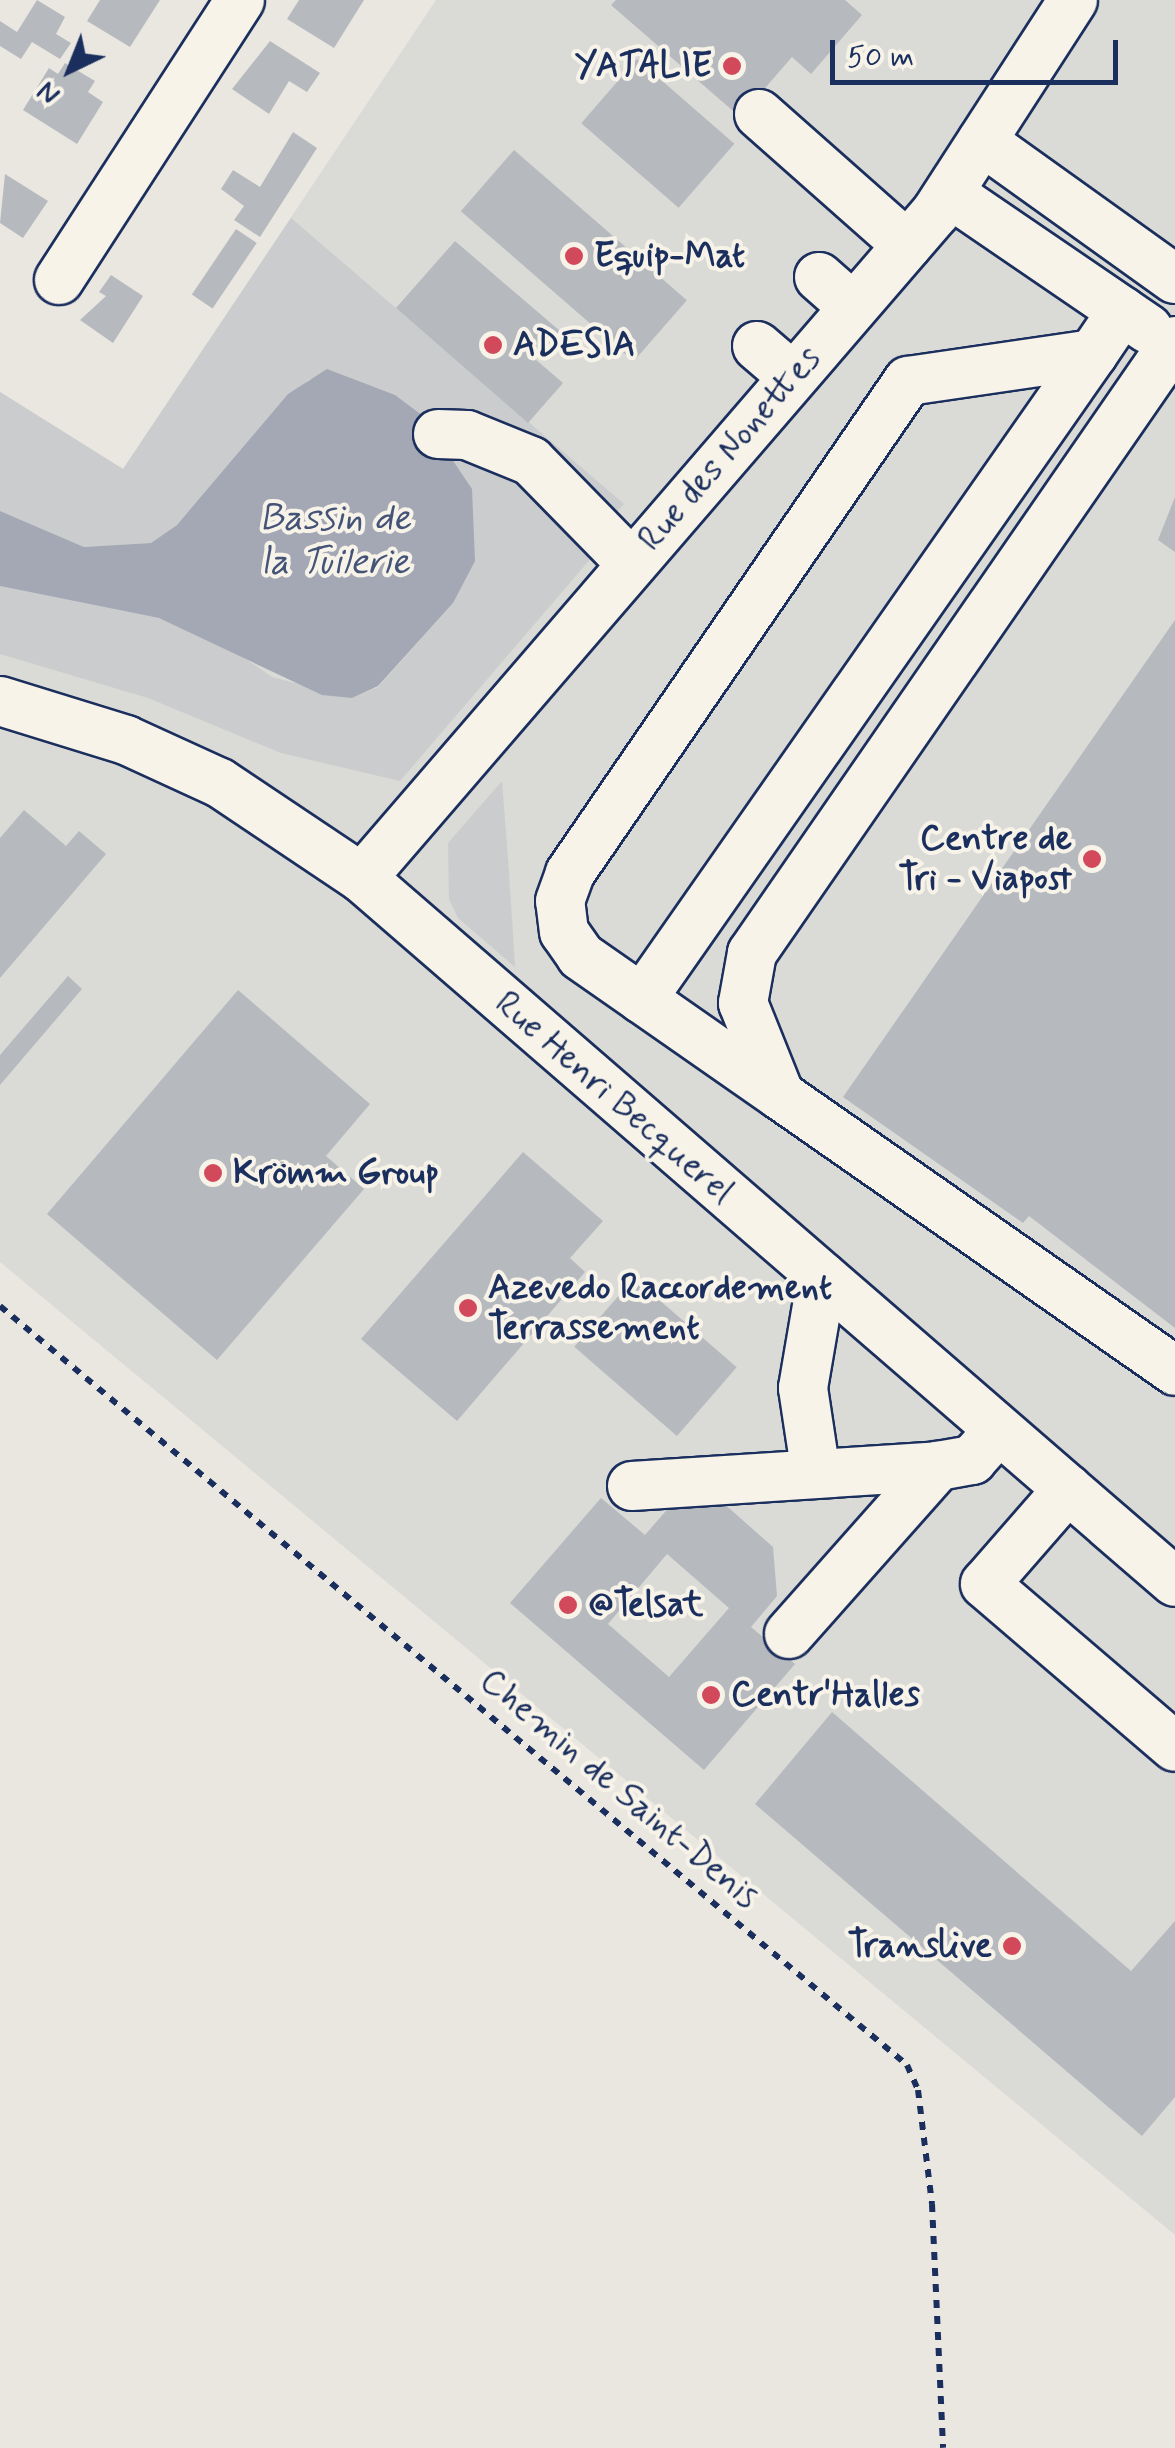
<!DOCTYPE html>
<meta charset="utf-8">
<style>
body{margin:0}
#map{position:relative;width:1175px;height:2448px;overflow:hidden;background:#eae7e0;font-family:Mynerve,sans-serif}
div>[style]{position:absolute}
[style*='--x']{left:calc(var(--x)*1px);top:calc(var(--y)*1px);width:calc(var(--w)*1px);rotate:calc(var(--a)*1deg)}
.built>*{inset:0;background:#dadad6}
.green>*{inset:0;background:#cbcccd}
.water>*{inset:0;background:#a3a8b4}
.building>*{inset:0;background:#b6babf;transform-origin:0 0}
.path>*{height:6px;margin-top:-3px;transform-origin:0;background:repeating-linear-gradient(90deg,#1b2f5e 0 8px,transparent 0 16px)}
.roads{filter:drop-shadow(2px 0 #1b2f5e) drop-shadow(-2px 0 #1b2f5e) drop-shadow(0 2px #1b2f5e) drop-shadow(0 -2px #1b2f5e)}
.minor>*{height:48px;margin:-24px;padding:0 24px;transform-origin:24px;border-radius:24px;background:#f7f3e8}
.dots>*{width:28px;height:28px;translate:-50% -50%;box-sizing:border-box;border:5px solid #f7f3e8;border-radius:50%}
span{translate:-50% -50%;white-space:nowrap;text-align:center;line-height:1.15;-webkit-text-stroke:8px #f7f3e8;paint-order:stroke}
.poi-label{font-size:35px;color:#1b2f5e;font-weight:700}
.right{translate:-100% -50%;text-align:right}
.left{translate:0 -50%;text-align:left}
.street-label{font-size:35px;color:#1b2f5e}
.water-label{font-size:38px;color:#445378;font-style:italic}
.north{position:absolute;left:20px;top:20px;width:100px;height:100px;-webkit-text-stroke:8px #f7f3e8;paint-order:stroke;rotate:223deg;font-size:28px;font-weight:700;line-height:40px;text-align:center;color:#1b2f5e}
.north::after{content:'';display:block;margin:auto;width:35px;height:45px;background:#1b2f5e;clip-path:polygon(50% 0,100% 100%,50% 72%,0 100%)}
.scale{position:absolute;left:830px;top:40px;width:288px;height:45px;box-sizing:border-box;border:5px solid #1b2f5e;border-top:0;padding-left:12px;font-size:30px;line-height:35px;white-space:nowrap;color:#1b2f5e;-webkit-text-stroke:8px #f7f3e8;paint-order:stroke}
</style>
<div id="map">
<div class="built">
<i style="clip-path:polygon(436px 0,1175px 0,1175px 2235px,0 1262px,0 392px,123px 469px)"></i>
</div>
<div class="green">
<i style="clip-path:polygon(291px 218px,624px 504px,609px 520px,460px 417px,432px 408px,441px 433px,309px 379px,177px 525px,151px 543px,84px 547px,0 511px,0 392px,123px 469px)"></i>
<i style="clip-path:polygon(452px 451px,493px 455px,588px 542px,592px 557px,400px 781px,281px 753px,148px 698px,0 654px,0 586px,159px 618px,227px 646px,272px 677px,352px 698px,378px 687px,453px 603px)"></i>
<i style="clip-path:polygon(502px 781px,509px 872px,515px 967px,458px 918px,449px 899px,448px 843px)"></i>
</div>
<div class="water">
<i style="clip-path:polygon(327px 369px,395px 395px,423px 416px,472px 489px,475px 561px,453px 603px,378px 686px,352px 698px,322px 695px,159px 618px,0 586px,0 511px,84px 547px,151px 543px,177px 525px,288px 394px)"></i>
</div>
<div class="building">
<i style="clip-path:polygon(37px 0,65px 17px,56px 34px,71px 43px,60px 59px,32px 42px,21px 59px,0 46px,0 21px,17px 32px)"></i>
<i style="clip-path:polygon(100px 0,160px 0,130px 47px,87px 21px)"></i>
<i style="clip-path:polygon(299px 0,364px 0,334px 48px,287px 19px)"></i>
<i style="clip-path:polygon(616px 0,845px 0,862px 15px,811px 74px,792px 57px,740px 117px,611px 5px)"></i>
<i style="clip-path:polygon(270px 41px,320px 73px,307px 92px,289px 81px,269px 114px,232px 89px)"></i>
<i style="left:637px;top:59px;width:129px;height:85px;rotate:41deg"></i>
<i style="clip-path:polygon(65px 63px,95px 81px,88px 92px,103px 102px,77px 144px,23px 110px,49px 68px,58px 74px)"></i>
<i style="clip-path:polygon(293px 132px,317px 148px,260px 237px,234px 220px,244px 206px,221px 189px,233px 170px,260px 187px)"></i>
<i style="left:514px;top:150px;width:229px;height:81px;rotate:41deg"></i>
<i style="clip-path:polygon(5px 174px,48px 201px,23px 238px,0 223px)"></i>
<i style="left:236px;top:229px;width:25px;height:79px;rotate:34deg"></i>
<i style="clip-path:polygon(455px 241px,560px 331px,535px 359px,563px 383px,528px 423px,396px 308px)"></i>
<i style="clip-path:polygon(111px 275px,143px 296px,113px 343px,80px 320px,106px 296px,99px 292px)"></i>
<i style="clip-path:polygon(1175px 497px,1175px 552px,1158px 540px)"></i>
<i style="clip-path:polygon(1175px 620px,1175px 1328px,1029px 1216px,1023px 1223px,843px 1097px)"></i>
<i style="clip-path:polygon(24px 810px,66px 846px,79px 831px,106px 854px,0 978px,0 838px)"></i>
<i style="clip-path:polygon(68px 976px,82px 989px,0 1085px,0 1055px)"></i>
<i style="clip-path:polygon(238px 990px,370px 1104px,326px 1156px,364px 1189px,217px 1360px,47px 1214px)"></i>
<i style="clip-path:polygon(523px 1152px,603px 1221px,570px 1258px,585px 1272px,457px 1421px,361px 1339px)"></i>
<i style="left:634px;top:1278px;width:136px;height:91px;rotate:41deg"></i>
<i style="clip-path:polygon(evenodd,601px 1498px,645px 1535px,671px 1505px,721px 1501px,773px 1547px,777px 1596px,751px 1627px,795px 1664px,704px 1770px,510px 1603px,601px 1498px,667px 1554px,729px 1608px,669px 1677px,608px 1624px,667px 1554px)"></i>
<i style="clip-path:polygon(832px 1712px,1131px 1971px,1175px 1921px,1175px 2097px,1142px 2136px,755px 1804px)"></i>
</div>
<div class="path">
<i style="--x:0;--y:1306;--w:1183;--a:39.92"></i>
<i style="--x:907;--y:2065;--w:27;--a:66"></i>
<i style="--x:918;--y:2090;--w:115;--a:83"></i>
<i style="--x:932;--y:2204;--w:244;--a:87.4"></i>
</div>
<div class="roads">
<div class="minor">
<i style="--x:759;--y:114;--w:198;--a:41.5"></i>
<i style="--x:982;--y:141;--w:237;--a:35.6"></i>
<i style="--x:949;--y:193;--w:241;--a:34.3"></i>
<i style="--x:819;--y:277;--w:45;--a:41.4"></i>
<i style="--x:59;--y:280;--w:333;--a:-57.1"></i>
<i style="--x:1175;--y:341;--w:744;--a:124.65"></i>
<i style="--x:752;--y:953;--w:51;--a:100.2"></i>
<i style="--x:743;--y:1003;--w:99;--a:68.1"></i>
<i style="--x:780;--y:1095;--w:482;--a:34.9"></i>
<i style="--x:757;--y:346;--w:46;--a:40.6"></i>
<i style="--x:438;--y:434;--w:29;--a:2"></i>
<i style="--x:467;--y:435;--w:69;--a:22.1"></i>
<i style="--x:531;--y:461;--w:143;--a:45.6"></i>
<i style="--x:0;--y:701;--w:132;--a:17.2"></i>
<i style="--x:126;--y:740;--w:103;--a:24.6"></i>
<i style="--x:220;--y:783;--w:171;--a:33.8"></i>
<i style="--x:362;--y:878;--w:1075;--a:40.89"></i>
<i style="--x:362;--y:878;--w:879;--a:-49.24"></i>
<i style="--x:936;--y:212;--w:252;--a:-57.1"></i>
<i style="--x:642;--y:999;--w:787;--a:-55.04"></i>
<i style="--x:780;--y:1095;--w:243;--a:-145.1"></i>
<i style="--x:581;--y:956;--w:29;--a:-125"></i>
<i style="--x:564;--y:932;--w:31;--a:-97"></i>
<i style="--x:560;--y:901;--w:30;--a:-70"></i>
<i style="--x:570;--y:873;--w:597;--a:-55.51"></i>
<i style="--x:908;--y:381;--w:187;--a:-8.3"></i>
<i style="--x:1093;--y:354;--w:52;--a:-56"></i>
<i style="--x:816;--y:1474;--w:87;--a:-98.6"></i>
<i style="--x:803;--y:1388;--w:113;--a:-80.3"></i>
<i style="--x:632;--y:1486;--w:307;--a:-3.7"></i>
<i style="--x:938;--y:1466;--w:35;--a:-10"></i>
<i style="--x:972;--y:1460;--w:40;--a:-48"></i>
<i style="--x:1068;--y:1489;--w:126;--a:131.1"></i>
<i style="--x:985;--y:1584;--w:250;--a:40.6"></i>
<i style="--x:789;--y:1634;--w:225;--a:-48.4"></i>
</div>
</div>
<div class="dots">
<i style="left:732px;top:66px;background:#d1495b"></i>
<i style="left:574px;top:256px;background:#d1495b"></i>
<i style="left:493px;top:345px;background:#d1495b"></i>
<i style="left:1092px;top:859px;background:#d1495b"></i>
<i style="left:213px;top:1173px;background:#d1495b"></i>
<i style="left:468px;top:1308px;background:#d1495b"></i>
<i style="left:568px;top:1605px;background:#d1495b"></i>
<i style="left:711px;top:1695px;background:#d1495b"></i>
<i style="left:1012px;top:1946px;background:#d1495b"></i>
</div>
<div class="poi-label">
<span class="right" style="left:712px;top:66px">YATALIE</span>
<span class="left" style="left:594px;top:256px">Equip-Mat</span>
<span class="left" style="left:513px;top:345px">ADESIA</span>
<span class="right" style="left:1072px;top:859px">Centre de<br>Tri - Viapost</span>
<span class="left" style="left:233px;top:1173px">Krömm Group</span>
<span class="left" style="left:488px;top:1308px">Azevedo Raccordement<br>Terrassement</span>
<span class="left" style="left:588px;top:1605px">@Telsat</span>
<span class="left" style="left:731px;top:1695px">Centr'Halles</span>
<span class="right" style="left:992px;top:1946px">Translive</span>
</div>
<div class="street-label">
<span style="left:730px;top:449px;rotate:-49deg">Rue des Nonettes</span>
<span style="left:614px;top:1098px;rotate:41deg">Rue Henri Becquerel</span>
<span style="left:619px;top:1789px;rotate:40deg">Chemin de Saint-Denis</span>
</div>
<div class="water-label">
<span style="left:335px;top:541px">Bassin de<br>la Tuilerie</span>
</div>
<div class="north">N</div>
<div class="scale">50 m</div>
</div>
